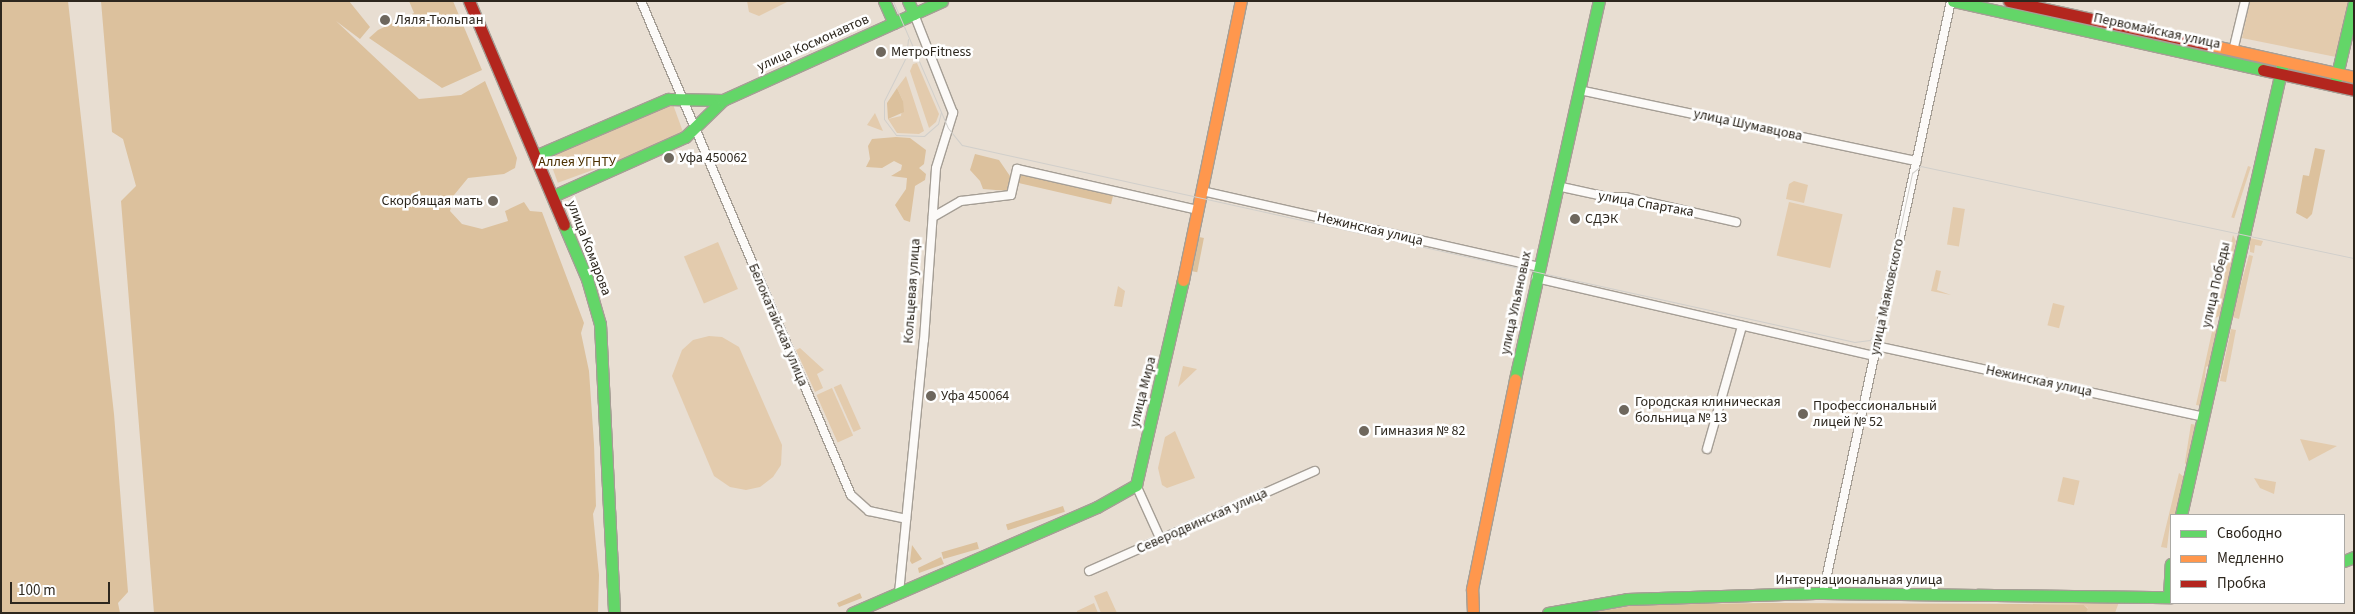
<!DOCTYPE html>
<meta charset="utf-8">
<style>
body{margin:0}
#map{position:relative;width:2355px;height:614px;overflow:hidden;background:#e8ded2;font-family:"Source Sans 3",sans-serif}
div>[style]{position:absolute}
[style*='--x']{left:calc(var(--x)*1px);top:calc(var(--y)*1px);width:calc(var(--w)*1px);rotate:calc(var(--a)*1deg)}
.green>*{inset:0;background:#e3cbad;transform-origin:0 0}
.forest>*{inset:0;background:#dcc19d;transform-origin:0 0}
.roads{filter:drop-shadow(1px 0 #a59e95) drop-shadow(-1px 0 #a59e95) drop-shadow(0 1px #a59e95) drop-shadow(0 -1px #a59e95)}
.street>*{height:8px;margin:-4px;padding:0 4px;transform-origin:4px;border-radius:4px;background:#fcfaf8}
.fast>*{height:11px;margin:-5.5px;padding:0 5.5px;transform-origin:5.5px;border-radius:5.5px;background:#63d668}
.slow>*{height:11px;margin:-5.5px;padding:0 5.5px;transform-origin:5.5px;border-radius:5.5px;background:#ff974d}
.jam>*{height:11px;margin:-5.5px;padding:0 5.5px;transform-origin:5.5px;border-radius:5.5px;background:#b3261e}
.tram>*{height:1px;margin:-0.5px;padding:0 0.5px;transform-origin:0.5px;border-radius:0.5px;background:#d1cfcb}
.dots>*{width:14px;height:14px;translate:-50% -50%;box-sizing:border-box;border:2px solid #fff;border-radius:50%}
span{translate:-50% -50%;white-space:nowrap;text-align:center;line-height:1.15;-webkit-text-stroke:5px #fff;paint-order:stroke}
.poi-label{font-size:14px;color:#2d271e}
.left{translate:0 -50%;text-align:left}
.right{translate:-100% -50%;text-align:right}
.street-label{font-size:14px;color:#2d271e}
.park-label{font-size:14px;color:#4c3000}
.frame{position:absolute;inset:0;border:2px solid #2d271e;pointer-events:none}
.legend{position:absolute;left:2170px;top:514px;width:175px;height:90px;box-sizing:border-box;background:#fff;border:1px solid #aba9a5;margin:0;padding:6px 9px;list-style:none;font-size:15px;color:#2d271e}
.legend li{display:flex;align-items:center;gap:10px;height:25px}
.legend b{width:25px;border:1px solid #aba9a5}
.scale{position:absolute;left:10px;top:582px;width:100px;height:22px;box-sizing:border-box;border:2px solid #2d271e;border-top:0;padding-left:6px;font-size:15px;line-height:18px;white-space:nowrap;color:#2d271e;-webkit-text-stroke:4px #fff;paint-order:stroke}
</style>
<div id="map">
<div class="green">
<i style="clip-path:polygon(747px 1px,789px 1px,759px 16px,749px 12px)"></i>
<i style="clip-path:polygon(2250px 1px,2349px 1px,2336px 57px,2242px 38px)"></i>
<i style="clip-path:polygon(917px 63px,939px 114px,936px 122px,929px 128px,910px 71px,913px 64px)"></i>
<i style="clip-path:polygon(906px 76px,924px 131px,919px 134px,897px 133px,888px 119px,901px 116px,903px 101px,897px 88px)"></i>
<i style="left:671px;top:99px;width:40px;height:135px;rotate:70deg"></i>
<i style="clip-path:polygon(875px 113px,883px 131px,867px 125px)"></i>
<i style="left:2248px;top:166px;width:3px;height:54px;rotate:18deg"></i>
<i style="clip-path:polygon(1794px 181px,1808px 185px,1804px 203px,1786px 199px,1789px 184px)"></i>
<i style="left:1789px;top:202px;width:55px;height:55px;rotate:13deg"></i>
<i style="left:1953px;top:207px;width:12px;height:38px;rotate:9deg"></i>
<i style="clip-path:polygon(2233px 235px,2236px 241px,2221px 315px,2214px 319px)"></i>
<i style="clip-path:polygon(2250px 238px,2263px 241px,2261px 246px,2255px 245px,2254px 253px,2250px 252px)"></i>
<i style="left:718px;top:242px;width:51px;height:37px;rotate:67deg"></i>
<i style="clip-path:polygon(2249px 255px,2253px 256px,2239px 319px,2232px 317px)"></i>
<i style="clip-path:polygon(1936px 270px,1941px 271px,1937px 290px,1951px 295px,1931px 291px)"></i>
<i style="clip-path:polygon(1118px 286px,1125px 291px,1122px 307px,1114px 306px)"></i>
<i style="left:2053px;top:303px;width:12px;height:23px;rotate:14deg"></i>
<i style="clip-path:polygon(2213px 327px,2218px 328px,2210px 365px,2206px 367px,2202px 406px,2196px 405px)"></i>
<i style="clip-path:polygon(2231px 329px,2236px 330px,2226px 382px,2220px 381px)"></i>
<i style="clip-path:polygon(709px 336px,722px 337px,739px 347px,782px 445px,781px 465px,773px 477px,760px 487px,746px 490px,730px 487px,714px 476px,672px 376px,682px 350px,693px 340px)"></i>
<i style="clip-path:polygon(800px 348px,824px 370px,817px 374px,823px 388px,815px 392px,796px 350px)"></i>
<i style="clip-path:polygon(1183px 366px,1197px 369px,1178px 387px)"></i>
<i style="left:841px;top:384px;width:49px;height:8px;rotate:66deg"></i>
<i style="left:832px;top:388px;width:52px;height:17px;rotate:66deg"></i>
<i style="left:2191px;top:424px;width:6px;height:40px;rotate:9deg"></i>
<i style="clip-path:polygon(1175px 431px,1195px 478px,1167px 488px,1162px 485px,1158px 468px,1165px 437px)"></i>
<i style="clip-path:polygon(2300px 439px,2337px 446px,2309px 461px)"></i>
<i style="clip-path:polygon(2179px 473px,2184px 477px,2175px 515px,2171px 515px,2167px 548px,2161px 547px)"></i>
<i style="left:2063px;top:477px;width:17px;height:25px;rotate:13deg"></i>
<i style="clip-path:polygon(2254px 478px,2276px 482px,2274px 494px,2260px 488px)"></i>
<i style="clip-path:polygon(1107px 591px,1117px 613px,1101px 613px,1094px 596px)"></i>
<i style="clip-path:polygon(2119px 602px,2115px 613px,2086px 613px,2088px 608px,2084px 605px,2025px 604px)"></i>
<i style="clip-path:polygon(1094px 603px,1098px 613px,1077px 613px,1077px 611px)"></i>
</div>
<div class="forest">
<i style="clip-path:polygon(1px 1px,68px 1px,114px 414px,128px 592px,118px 603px,120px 613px,1px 613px)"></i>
<i style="clip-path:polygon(101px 1px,349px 1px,370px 27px,360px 39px,336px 21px,419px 99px,461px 95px,485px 81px,517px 158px,515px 168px,504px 174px,468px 178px,454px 195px,450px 211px,462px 224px,482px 229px,508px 221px,505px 211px,524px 202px,530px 211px,542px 212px,584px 323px,581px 333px,589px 371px,594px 444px,596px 506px,593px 514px,599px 575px,598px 613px,154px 613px,121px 201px,136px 186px,123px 139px,112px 132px)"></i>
<i style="clip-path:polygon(409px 1px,453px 1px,482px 70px,442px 88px,369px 38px,378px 30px,414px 13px)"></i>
<i style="clip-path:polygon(897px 88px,903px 101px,904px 112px,888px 119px,887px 103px)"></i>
<i style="clip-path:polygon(896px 137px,910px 138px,926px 150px,924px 164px,919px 168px,926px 174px,925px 180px,915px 186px,910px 222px,904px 220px,895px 205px,906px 189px,907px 178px,891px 176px,901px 170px,902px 165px,894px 161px,882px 168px,866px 167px,870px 159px,868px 146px,872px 139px)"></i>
<i style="clip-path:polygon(2315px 148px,2325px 150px,2312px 214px,2307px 219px,2296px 213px,2303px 175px,2309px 176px)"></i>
<i style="clip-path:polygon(975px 154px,999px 160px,1012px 179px,1008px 191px,983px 189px,980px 181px,970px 170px)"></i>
<i style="left:1020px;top:172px;width:96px;height:11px;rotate:13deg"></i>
<i style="left:1199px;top:237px;width:5px;height:35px;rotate:11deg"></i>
<i style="left:1063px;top:506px;width:6px;height:60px;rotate:72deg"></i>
<i style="left:977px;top:542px;width:7px;height:37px;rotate:74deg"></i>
<i style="clip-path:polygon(912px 545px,922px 559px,912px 564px,910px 561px)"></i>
<i style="clip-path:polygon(941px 557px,944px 564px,919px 573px,918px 568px)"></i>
<i style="clip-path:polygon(860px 593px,862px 598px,839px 607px,837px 603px)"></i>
<i style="clip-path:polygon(1763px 603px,2025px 604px,2084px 605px,2088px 609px,2086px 613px,1590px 613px,1636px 605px)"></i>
</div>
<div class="roads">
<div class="street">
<i style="--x:641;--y:1;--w:537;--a:66.97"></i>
<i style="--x:851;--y:495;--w:24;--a:42"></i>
<i style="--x:869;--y:511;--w:38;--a:12"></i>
<i style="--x:2233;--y:51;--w:51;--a:-76.5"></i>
<i style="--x:1579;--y:90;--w:345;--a:11.9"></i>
<i style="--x:1557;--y:186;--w:51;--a:12.4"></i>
<i style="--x:1607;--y:197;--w:18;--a:0"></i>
<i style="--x:1625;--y:197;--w:114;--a:12.7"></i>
<i style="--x:1202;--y:191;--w:344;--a:12.7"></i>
<i style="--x:933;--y:217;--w:32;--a:-30"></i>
<i style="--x:961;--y:201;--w:50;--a:-6.8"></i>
<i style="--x:1011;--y:195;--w:27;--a:-77"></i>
<i style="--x:1017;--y:169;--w:186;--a:12.8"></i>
<i style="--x:1536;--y:278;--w:347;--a:13"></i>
<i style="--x:1876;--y:346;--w:332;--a:12.2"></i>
<i style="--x:1707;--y:449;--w:128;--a:-74.1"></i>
<i style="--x:1136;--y:485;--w:60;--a:65.6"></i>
<i style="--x:1089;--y:571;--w:247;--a:-23.9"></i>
<i style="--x:899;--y:593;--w:254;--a:-84.4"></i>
<i style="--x:924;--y:340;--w:172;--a:-86"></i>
<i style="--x:936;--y:168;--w:58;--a:-72.8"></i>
<i style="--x:953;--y:113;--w:106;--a:-111.5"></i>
<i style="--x:1823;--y:593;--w:606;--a:-77.8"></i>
</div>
<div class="fast">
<i style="--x:884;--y:1;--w:24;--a:66"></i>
<i style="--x:908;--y:1;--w:14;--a:65"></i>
<i style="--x:1953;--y:1;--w:318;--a:12.5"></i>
<i style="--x:2336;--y:79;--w:79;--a:-76.8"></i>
<i style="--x:535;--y:156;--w:145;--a:-23.2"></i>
<i style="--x:668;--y:99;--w:55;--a:1"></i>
<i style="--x:553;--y:196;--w:145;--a:-24.1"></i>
<i style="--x:685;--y:137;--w:53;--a:-44.2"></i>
<i style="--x:723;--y:100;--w:240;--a:-24.3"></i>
<i style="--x:564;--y:225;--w:59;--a:66.9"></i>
<i style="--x:587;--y:279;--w:47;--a:73.9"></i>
<i style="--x:600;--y:324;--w:289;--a:87.2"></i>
<i style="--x:1515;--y:379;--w:387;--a:-77.5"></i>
<i style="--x:2181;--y:515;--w:464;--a:-77.3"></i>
<i style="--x:2344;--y:561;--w:11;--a:-22"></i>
<i style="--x:2169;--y:597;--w:33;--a:-87"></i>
<i style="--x:852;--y:613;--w:267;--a:-23.4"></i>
<i style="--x:1097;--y:507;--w:45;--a:-29.4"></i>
<i style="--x:1136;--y:485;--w:210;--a:-77.1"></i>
<i style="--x:1548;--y:613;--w:80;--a:-10"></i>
<i style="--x:1627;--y:599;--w:196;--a:-1.8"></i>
<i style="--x:1823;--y:593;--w:348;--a:0.7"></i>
</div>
<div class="slow">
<i style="--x:2206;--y:44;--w:152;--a:12.6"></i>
<i style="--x:1183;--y:280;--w:285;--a:-78.3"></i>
<i style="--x:1473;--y:613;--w:24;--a:-92"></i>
<i style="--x:1472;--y:589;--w:214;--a:-78.4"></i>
</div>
<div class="jam">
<i style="--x:469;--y:1;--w:243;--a:67"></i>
<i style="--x:2009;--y:1;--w:202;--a:12.3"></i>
<i style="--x:2263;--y:70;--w:93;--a:12.4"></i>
</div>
</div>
<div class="tram">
<i style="--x:893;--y:1;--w:138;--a:66.6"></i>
<i style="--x:948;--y:128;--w:22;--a:51"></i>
<i style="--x:962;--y:145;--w:913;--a:12.45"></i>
<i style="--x:1854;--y:342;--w:16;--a:-7"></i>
<i style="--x:1870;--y:340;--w:17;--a:-57"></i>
<i style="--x:1879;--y:326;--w:157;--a:-77.8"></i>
<i style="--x:1912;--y:173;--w:11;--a:-38"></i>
<i style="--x:1921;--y:166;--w:443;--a:12"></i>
<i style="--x:908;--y:39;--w:18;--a:96"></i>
<i style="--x:906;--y:57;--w:49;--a:116.6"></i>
<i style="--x:884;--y:101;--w:18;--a:90"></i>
<i style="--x:884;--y:119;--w:20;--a:53"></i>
<i style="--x:896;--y:135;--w:28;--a:2"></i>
<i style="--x:924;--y:136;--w:18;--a:-41"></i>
<i style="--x:938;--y:124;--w:12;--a:-76"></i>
</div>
<div class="dots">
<i style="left:385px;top:20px;background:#6e675d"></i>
<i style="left:881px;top:52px;background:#6e675d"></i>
<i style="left:669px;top:158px;background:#6e675d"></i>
<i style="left:493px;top:201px;background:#6e675d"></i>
<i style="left:1575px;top:219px;background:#6e675d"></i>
<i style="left:931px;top:396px;background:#6e675d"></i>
<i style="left:1624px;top:410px;background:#6e675d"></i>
<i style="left:1803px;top:414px;background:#6e675d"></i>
<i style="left:1364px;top:431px;background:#6e675d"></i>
</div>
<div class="poi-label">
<span class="left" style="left:395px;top:20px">Ляля-Тюльпан</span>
<span class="left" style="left:891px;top:52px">МетроFitness</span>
<span class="left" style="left:679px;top:158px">Уфа 450062</span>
<span class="right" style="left:483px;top:201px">Скорбящая мать</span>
<span class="left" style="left:1585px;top:219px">СДЭК</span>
<span class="left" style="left:941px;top:396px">Уфа 450064</span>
<span class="left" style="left:1635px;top:410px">Городская клиническая<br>больница № 13</span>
<span class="left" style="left:1813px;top:414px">Профессиональный<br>лицей № 52</span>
<span class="left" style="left:1374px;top:431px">Гимназия № 82</span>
</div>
<div class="street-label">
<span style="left:2157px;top:31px;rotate:12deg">Первомайская улица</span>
<span style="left:813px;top:43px;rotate:-24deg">улица Космонавтов</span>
<span style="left:1748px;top:125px;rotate:12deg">улица Шумавцова</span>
<span style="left:1646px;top:204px;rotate:10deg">улица Спартака</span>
<span style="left:1370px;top:229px;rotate:13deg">Нежинская улица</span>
<span style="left:589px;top:248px;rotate:69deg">улица Комарова</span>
<span style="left:2216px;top:285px;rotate:-77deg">улица Победы</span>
<span style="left:912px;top:291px;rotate:-86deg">Кольцевая улица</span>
<span style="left:1887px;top:297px;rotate:-78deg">улица Маяковского</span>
<span style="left:1516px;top:303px;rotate:-78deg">улица Ульяновых</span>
<span style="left:778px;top:325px;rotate:67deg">Белокатайская улица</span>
<span style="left:2039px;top:381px;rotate:12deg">Нежинская улица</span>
<span style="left:1143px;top:392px;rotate:-76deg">улица Мира</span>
<span style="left:1202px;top:521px;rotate:-24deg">Северодвинская улица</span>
<span style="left:1859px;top:580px">Интернациональная улица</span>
</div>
<div class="park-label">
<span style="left:577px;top:162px">Аллея УГНТУ</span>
</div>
<div class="frame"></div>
<ul class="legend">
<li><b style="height:6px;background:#63d668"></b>Свободно</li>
<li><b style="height:6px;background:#ff974d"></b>Медленно</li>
<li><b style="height:6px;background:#b3261e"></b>Пробка</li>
</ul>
<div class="scale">100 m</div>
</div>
